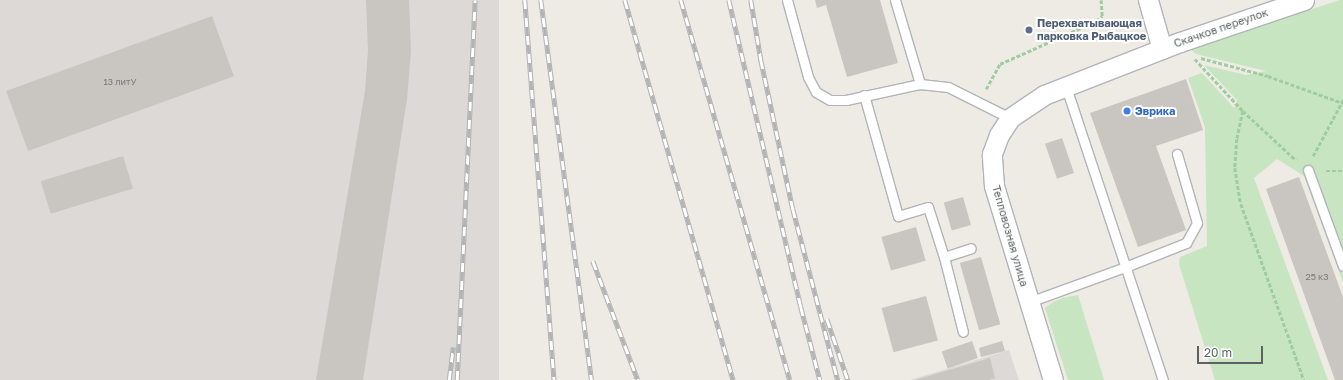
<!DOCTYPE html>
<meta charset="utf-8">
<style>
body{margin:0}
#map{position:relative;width:1343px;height:380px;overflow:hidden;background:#eeeae4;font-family:"Golos Text",sans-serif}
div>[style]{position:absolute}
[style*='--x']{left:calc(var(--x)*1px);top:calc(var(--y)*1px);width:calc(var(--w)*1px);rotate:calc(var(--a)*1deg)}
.industrial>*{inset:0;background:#ddd9d6;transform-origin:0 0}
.green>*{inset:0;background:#c7e5c1}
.building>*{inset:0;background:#c9c5c0;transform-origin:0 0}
.path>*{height:2.5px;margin-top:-1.25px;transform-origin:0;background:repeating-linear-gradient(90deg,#9ecda3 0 4px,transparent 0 6px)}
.roads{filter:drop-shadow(1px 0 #b1b5b9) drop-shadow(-1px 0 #b1b5b9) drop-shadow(0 1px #b1b5b9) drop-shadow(0 -1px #b1b5b9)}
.service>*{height:9px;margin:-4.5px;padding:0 4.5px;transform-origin:4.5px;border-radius:4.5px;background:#fff}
.minor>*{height:19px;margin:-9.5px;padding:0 9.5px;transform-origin:9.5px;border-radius:9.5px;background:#fff}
.rail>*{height:4.5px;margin-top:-2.25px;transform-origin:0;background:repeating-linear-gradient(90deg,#fff 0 9px,#b2b3b4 0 18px);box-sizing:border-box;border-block:1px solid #b2b3b4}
.dots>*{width:11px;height:11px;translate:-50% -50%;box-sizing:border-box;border:2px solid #fff;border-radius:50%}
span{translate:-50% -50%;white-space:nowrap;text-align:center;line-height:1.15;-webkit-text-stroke:4px #fff;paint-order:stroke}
.number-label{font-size:9px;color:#777a7b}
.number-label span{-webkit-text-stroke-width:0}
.service-label{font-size:11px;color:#4e5e75;font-weight:700}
.left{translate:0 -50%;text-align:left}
.street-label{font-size:11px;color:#5c6164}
.shop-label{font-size:11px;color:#366cbe;font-weight:700}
.scale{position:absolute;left:1197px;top:346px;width:66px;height:18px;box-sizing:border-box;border:2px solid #5c6164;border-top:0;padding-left:5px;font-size:12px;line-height:14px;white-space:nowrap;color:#5c6164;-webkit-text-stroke:3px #fff;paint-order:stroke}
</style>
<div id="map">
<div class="industrial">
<i style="left:0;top:0;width:499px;height:380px"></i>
<i style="clip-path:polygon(1009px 350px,1019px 380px,910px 380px)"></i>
</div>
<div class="green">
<i style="clip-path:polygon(1340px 0,1343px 0,1343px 282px,1304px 176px,1277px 159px,1254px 178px,1328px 380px,1215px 380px,1179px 264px,1180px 257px,1207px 246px,1205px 127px,1188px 78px,1202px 73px,1234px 108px,1237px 100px,1204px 65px,1246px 75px,1266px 71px,1196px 54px,1190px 49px)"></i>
<i style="clip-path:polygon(1078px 295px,1104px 380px,1068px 380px,1045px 308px,1053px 302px,1063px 298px)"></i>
</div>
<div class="building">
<i style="clip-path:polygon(366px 0,409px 0,411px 51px,407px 99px,363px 380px,316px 380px,365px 91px,368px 51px)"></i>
<i style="clip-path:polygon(815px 0,880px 0,898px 63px,847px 77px,826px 5px,817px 8px)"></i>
<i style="left:212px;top:16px;width:64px;height:219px;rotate:70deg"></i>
<i style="clip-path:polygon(1186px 79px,1203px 130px,1156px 146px,1186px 230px,1138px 247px,1090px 113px)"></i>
<i style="left:1062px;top:138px;width:37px;height:18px;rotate:71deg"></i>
<i style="left:123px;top:156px;width:34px;height:86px;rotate:73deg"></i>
<i style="clip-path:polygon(1299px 177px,1343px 297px,1343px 380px,1335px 380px,1266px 189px)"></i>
<i style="left:963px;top:197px;width:29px;height:20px;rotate:74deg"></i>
<i style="left:916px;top:227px;width:35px;height:36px;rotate:74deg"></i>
<i style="left:981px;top:257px;width:70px;height:22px;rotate:74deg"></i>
<i style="left:926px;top:296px;width:46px;height:46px;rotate:75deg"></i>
<i style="left:972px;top:341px;width:18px;height:32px;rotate:71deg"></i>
<i style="clip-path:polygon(1002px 341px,1005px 351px,981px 357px,979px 348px)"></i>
<i style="clip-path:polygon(990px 358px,995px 378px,988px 380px,915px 380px)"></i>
</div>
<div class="path">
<i style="--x:1049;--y:33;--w:8;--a:67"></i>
<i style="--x:1201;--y:58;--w:69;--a:15"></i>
<i style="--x:1268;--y:76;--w:80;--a:19.8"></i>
<i style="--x:1195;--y:59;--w:71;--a:47.3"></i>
<i style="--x:1243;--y:111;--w:72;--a:42.8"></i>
<i style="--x:986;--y:89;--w:29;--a:-61"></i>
<i style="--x:1000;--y:64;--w:105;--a:-24.1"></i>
<i style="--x:1096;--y:21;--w:8;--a:-40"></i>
<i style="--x:1102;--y:16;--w:16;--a:-94"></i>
<i style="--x:1243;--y:111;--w:29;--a:102"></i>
<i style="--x:1237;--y:139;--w:29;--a:94"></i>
<i style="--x:1235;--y:168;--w:36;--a:81"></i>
<i style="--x:1241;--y:204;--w:187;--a:70.3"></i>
<i style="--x:1313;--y:156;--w:64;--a:-61.8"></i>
<i style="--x:1326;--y:171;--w:17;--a:0"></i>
</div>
<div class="roads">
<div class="service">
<i style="--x:787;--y:0;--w:80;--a:74.7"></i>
<i style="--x:808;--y:77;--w:17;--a:62"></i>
<i style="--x:816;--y:92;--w:16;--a:30"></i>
<i style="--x:830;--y:100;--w:16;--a:0"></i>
<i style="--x:846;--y:100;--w:76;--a:-12.2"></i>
<i style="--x:920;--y:84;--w:28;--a:6"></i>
<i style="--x:948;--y:87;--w:69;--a:26.6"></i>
<i style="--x:895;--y:0;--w:88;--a:73.4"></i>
<i style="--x:1066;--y:87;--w:309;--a:71.7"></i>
<i style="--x:864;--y:95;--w:126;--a:74.3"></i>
<i style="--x:898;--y:216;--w:31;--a:-17"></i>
<i style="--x:928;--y:207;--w:52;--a:72.3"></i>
<i style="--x:944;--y:257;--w:77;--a:75.8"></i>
<i style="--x:1308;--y:170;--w:102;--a:70"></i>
<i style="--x:944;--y:257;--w:28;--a:-18"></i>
<i style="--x:1029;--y:302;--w:102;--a:-20"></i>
<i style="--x:1125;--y:267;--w:66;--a:-21.5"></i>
<i style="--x:1186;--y:243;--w:23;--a:-61"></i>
<i style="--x:1197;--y:223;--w:72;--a:-106.2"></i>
</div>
<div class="minor">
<i style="--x:1148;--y:0;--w:51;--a:74.1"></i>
<i style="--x:1053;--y:380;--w:203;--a:-106.9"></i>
<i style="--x:994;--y:186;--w:32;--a:-94"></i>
<i style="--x:992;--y:154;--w:20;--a:-70"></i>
<i style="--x:999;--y:135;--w:20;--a:-57"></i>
<i style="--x:1010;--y:118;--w:41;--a:-34.1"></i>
<i style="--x:1044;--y:95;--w:146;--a:-21.3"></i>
<i style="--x:1180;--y:42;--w:131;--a:-18.7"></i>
</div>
</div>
<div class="rail">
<i style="--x:525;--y:0;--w:381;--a:85.6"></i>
<i style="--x:541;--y:0;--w:383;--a:82.4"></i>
<i style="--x:625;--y:0;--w:395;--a:74.1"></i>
<i style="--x:681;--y:0;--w:395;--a:74"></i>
<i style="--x:729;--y:0;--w:315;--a:76.8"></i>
<i style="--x:801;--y:307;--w:75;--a:75.4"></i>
<i style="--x:751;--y:0;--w:61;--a:80.5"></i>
<i style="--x:761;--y:60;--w:152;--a:77.9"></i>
<i style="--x:793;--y:209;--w:177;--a:75.3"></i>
<i style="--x:593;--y:261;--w:127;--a:69.3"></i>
<i style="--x:827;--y:319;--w:65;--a:71"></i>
<i style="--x:449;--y:380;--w:33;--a:-83"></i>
<i style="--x:457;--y:380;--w:380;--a:-87.3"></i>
</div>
<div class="dots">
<i style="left:1029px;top:30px;background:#5c6f8a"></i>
<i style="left:1127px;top:111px;background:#3f7fe0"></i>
</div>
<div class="number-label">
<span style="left:120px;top:82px">13 литУ</span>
<span style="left:1317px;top:277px">25 к3</span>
</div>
<div class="service-label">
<span class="left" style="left:1037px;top:30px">Перехватывающая<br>парковка Рыбацкое</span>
</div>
<div class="street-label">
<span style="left:1221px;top:28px;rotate:-19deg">Скачков переулок</span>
<span style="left:1010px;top:236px;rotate:74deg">Тепловозная улица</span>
</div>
<div class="shop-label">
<span class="left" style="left:1135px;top:111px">Эврика</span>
</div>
<div class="scale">20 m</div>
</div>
